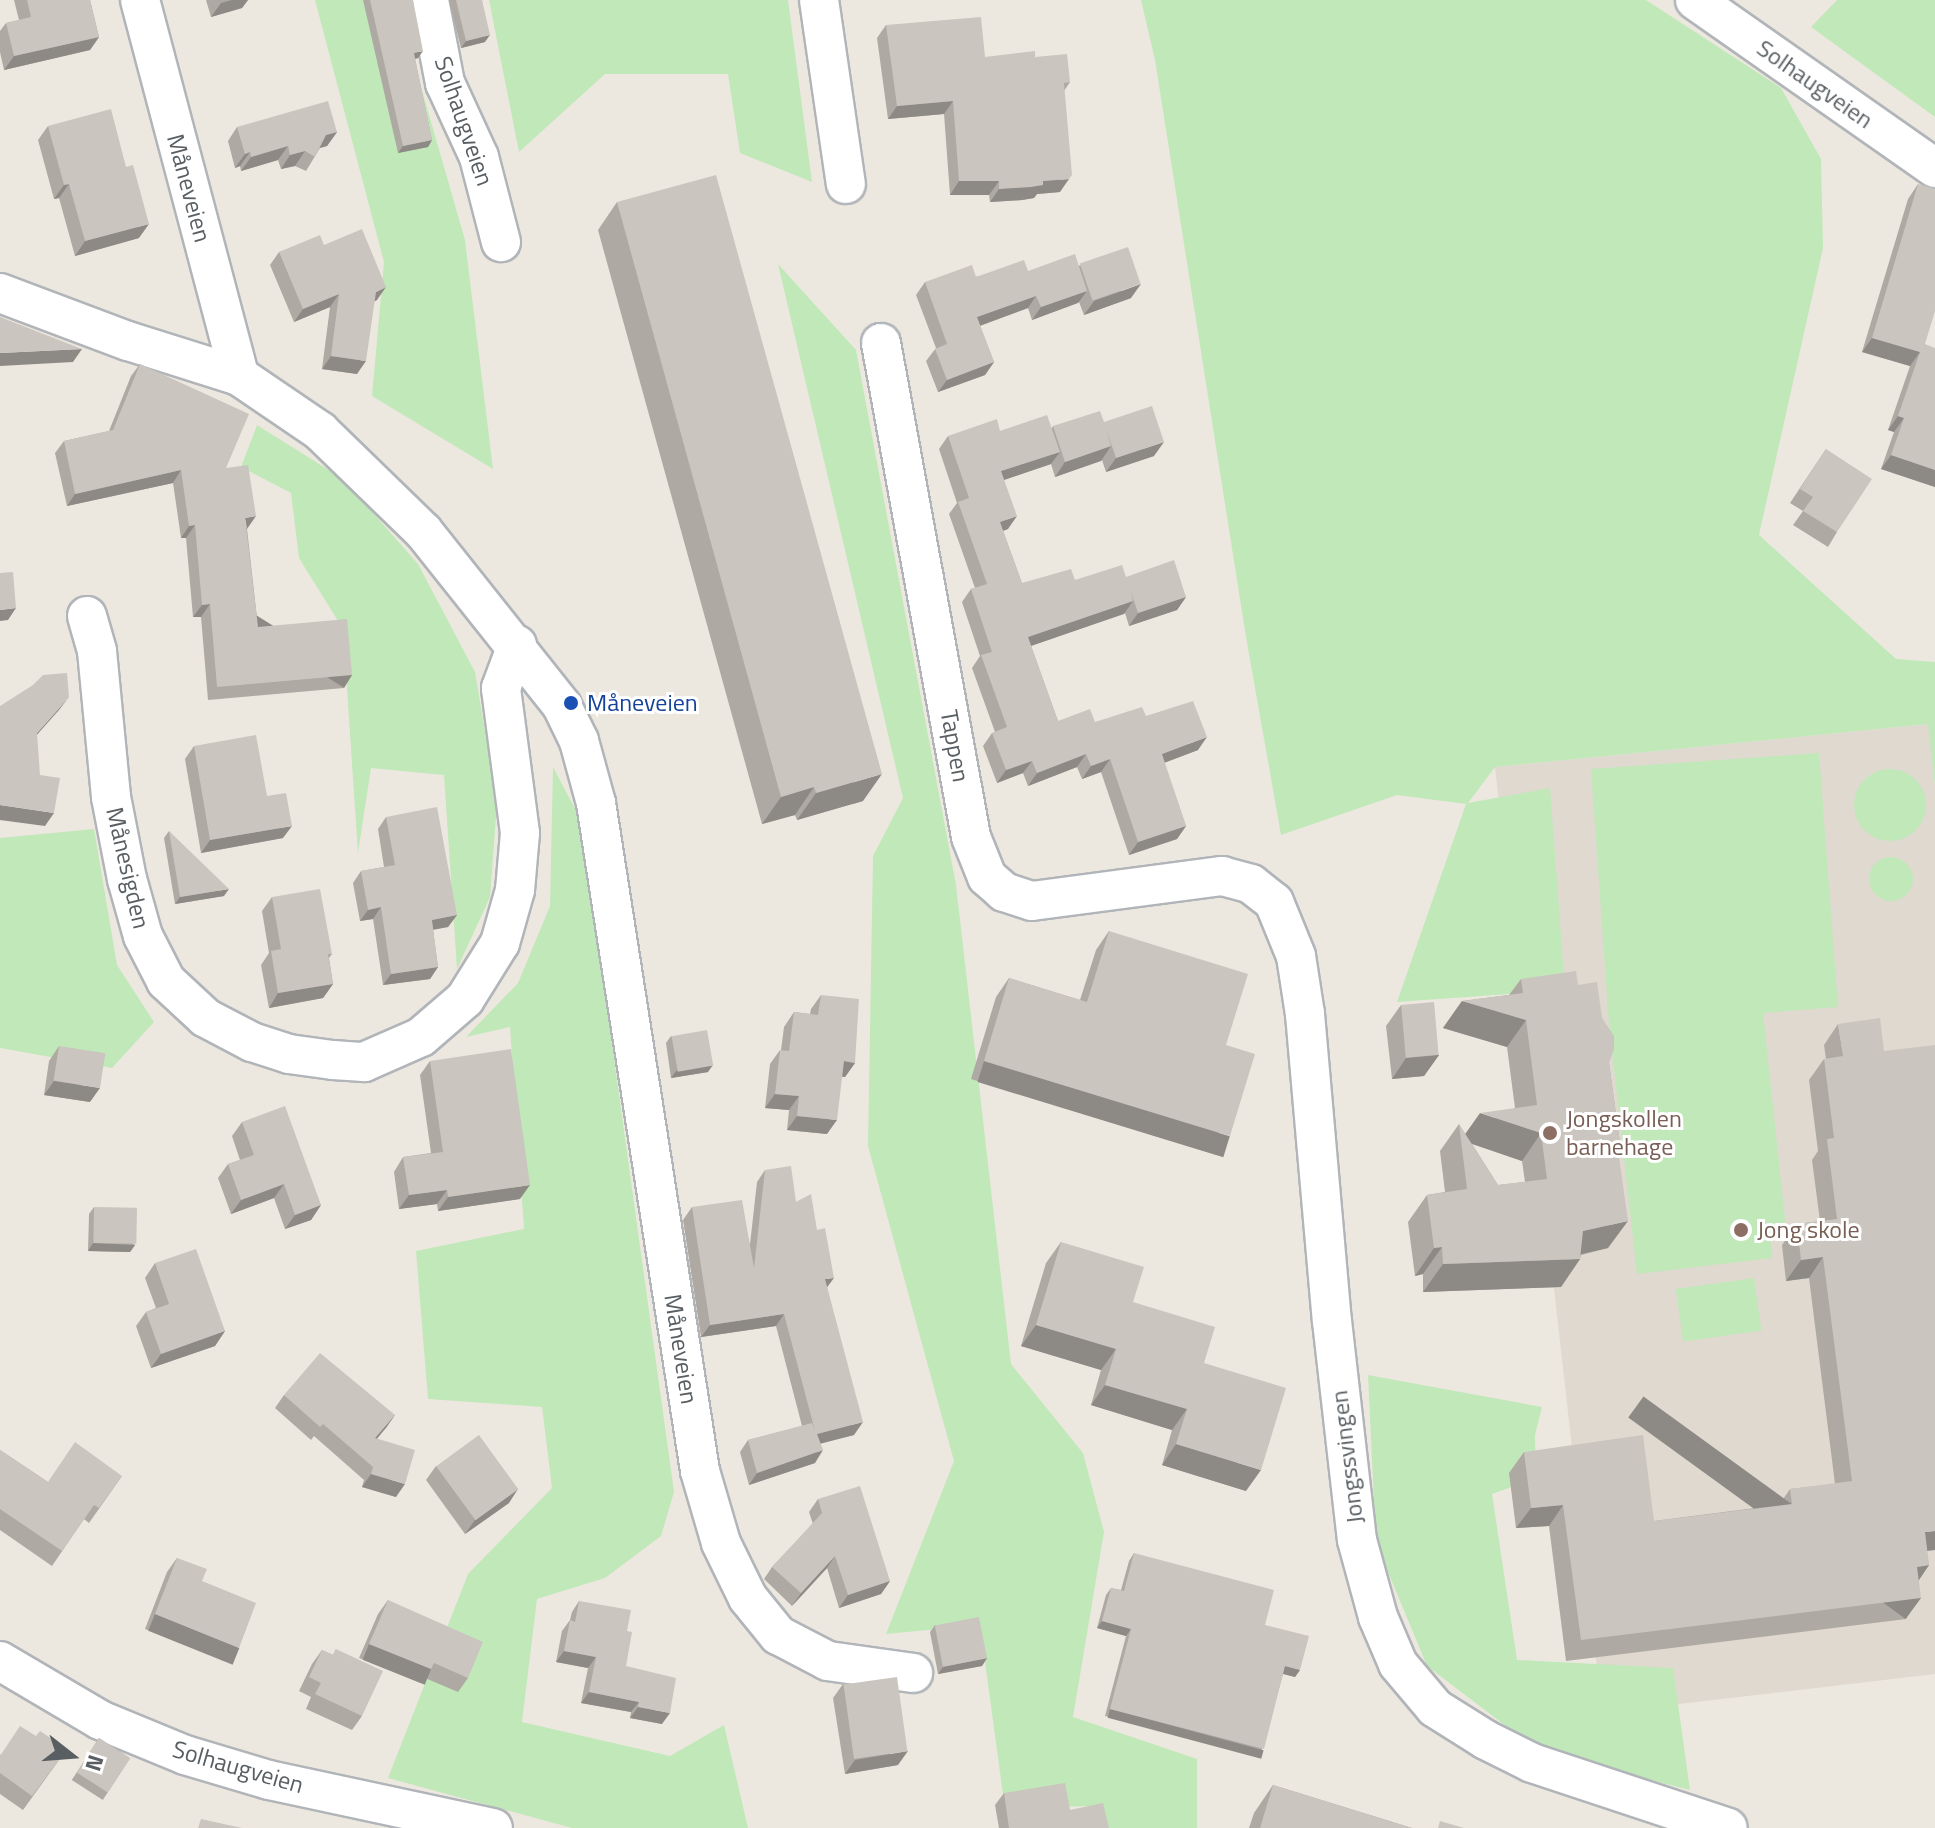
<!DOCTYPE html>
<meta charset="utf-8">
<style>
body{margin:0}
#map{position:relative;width:1935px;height:1828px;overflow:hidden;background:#ede8df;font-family:"Titillium Web",sans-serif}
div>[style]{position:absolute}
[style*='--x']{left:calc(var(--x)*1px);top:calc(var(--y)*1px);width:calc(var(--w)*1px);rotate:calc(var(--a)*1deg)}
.education>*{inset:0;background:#dfd9d0}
.green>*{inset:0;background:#c0e8b9;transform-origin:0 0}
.round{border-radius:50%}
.roads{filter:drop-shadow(2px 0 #b1b5b9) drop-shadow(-2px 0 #b1b5b9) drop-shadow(0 2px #b1b5b9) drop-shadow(0 -2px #b1b5b9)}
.minor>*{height:38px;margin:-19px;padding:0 19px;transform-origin:19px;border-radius:19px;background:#fff}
.wall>*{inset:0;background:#aea9a3;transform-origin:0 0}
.shaded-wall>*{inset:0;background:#8d8a85;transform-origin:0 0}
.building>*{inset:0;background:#cac5be;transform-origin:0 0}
.dots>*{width:22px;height:22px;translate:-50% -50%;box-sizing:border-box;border:4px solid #fff;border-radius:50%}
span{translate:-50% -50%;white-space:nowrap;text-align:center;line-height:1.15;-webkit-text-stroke:6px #fff;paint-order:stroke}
.street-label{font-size:24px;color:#585e62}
.transit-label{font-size:24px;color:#164399}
.left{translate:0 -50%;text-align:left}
.education-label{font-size:24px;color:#785e54}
.north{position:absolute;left:32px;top:1716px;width:80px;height:80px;-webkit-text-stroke:6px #fff;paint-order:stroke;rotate:107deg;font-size:22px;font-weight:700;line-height:32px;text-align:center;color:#585e62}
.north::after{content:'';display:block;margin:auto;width:28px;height:36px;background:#585e62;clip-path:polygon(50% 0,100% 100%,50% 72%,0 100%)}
</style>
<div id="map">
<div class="education">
<i style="clip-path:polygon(1929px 724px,1935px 787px,1935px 1674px,1602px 1713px,1495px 767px)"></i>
</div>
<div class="green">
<i style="clip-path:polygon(315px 0,396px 0,465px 240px,493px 469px,372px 396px,384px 262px)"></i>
<i style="clip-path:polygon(489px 0,788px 0,812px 182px,740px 153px,728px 74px,605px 74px,519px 152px)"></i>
<i style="clip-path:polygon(1141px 0,1646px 0,1781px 88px,1821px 159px,1823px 248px,1759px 535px,1896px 659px,1935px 662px,1935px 786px,1928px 724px,1495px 767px,1468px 803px,1550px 788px,1565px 990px,1397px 1002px,1466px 804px,1397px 795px,1281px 835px,1246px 637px,1155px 60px)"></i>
<i style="clip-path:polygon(1837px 0,1935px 0,1935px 117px,1811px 27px)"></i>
<i style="clip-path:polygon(778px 264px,856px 350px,956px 885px,1011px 1364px,1083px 1453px,1104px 1532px,1073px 1717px,1197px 1759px,1197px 1828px,1094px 1828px,1089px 1806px,1005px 1809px,980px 1625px,886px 1634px,954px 1461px,868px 1146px,873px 856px,903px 798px)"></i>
<i style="clip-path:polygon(257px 425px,343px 479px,418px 564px,475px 672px,497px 803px,490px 897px,457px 969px,444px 775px,371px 768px,358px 853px,343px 629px,299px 558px,291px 493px,241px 467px)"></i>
<i style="clip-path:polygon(1819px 753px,1838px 1007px,1763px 1013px,1786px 1229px,1770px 1231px,1772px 1258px,1637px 1274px,1609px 1024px,1591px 769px)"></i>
<i style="clip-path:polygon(553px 767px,581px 820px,674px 1492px,661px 1536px,605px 1578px,537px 1599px,522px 1722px,670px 1756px,724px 1725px,748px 1828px,572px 1828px,388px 1778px,468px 1574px,552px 1488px,542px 1407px,428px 1399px,416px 1251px,524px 1229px,510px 1027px,466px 1037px,518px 983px,550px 906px)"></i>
<i class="round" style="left:1854px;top:769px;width:72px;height:72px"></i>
<i style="clip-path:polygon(94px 829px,117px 965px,154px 1022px,112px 1068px,0 1048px,0 838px)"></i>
<i class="round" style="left:1869px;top:857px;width:44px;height:44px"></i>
<i style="left:1754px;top:1278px;width:53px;height:79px;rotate:82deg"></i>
<i style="clip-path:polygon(1368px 1375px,1542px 1407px,1535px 1435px,1536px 1478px,1492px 1494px,1517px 1660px,1673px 1668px,1690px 1790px,1540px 1752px,1427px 1666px,1376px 1543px)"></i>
</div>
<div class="roads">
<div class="minor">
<i style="--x:140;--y:0;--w:389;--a:75.2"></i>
<i style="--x:429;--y:0;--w:85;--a:79.1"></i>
<i style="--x:445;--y:83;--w:81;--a:65.3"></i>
<i style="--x:479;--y:157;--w:88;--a:75.5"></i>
<i style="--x:819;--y:0;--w:186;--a:81.7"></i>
<i style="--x:1695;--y:0;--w:293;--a:35"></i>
<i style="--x:0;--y:293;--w:137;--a:20.6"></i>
<i style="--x:128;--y:341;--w:116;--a:17.5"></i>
<i style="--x:239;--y:376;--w:98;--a:34.2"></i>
<i style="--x:320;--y:431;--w:144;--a:44.2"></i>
<i style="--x:423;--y:531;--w:223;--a:51.5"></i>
<i style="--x:562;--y:706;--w:39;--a:64"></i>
<i style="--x:579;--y:741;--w:64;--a:74.7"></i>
<i style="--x:596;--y:803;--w:676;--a:81.15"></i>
<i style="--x:700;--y:1471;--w:75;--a:73.7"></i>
<i style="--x:721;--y:1543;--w:61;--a:63.9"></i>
<i style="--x:748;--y:1598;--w:48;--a:51"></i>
<i style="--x:778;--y:1635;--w:56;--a:27.5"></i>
<i style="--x:828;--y:1661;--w:86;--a:8"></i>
<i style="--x:881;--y:343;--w:502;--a:79.67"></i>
<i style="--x:971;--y:837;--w:43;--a:68.2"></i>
<i style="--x:987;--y:877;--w:23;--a:41"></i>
<i style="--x:1004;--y:892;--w:29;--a:18"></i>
<i style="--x:1032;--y:901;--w:192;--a:-7.5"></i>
<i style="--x:1222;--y:876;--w:30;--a:15"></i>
<i style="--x:1251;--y:884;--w:29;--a:38"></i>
<i style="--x:1274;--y:902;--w:58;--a:67.8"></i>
<i style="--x:1296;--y:956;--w:59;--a:81.2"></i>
<i style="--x:1305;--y:1014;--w:308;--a:85"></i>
<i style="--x:1332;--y:1321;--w:220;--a:83.5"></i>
<i style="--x:1357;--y:1540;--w:80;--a:74.7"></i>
<i style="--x:1378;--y:1617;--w:51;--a:66.9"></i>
<i style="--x:1398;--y:1664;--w:57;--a:49.9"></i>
<i style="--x:1435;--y:1708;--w:60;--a:32.1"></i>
<i style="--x:1486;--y:1740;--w:51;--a:26.6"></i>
<i style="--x:1532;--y:1763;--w:206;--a:18.3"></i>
<i style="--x:87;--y:616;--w:36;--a:74"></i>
<i style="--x:97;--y:651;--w:147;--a:84.5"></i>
<i style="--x:111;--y:797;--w:84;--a:79"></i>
<i style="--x:127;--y:879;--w:59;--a:74.3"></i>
<i style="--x:143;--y:936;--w:51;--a:62.9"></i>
<i style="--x:166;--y:981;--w:54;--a:42.8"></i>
<i style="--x:206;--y:1018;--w:52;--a:27.6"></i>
<i style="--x:252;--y:1042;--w:39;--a:18"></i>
<i style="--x:289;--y:1054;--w:44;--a:7.8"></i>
<i style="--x:333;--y:1060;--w:31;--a:4"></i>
<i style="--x:364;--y:1062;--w:62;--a:-23.7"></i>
<i style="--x:421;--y:1037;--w:58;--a:-40.8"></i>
<i style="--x:465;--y:999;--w:66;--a:-58"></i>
<i style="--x:500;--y:943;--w:55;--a:-74.2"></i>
<i style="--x:515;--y:890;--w:57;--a:-85"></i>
<i style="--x:520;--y:833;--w:146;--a:-97.5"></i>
<i style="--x:501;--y:688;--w:46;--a:-69.6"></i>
<i style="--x:0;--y:1661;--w:116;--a:30.5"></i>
<i style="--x:100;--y:1720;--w:92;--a:22.4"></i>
<i style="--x:185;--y:1755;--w:88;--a:16.6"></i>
<i style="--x:269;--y:1780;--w:229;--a:12.1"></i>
</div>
</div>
<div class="wall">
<i style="clip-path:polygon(14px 0,90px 0,99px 37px,90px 50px,4px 70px,0 52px,0 31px,6px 23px,19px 20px)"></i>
<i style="clip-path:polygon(206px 0,248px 0,242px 8px,211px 17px)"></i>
<i style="clip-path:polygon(363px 0,413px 0,418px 58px,415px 59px,432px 140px,428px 147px,398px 153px)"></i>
<i style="clip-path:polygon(449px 0,482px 0,485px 42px,461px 48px)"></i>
<i style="clip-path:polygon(886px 25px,985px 57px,1035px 57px,1070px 82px,1064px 91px,1060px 192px,1037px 194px,1034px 198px,1022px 200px,990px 202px,989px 195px,950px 195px,944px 114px,888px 119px,877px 38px)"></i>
<i style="clip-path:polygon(48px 126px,126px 167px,139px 238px,75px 256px,59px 198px,54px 199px,38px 140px)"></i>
<i style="clip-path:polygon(237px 127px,337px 132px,327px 146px,320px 148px,306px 171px,295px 166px,281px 169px,278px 160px,241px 171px,240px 166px,235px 168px,228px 141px)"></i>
<i style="clip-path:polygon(1918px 184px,1925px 344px,1935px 487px,1881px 469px,1894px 432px,1888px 430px,1910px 366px,1862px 352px,1908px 199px)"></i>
<i style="clip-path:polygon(617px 202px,863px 801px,797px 820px,795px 815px,762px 824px,598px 230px)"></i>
<i style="clip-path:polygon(324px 245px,377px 300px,374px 301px,357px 374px,322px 369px,330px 307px,294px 322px,270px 265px,279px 252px)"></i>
<i style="clip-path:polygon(1080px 265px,1131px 298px,1084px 315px,1079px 302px,1032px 320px,1028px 308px,980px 326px,994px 362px,985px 375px,938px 392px,926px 361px,936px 348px,916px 295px,925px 282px,1079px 266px)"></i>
<i style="clip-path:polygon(140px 364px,226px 468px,247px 529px,258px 627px,352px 675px,344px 688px,208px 700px,201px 617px,193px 617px,186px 538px,181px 538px,173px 483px,67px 506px,55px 453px,64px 441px,109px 431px,131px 376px)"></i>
<i style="clip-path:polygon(1104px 422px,1154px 456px,1106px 472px,1102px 460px,1055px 477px,1051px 464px,1004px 480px,1008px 529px,1003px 531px,1022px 583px,1126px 577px,1186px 597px,1177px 610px,1129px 626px,1125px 613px,1031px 646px,1058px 721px,1095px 722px,1146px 716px,1198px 750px,1164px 763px,1186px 826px,1177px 839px,1129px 855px,1101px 772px,1082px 779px,1077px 767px,1028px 786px,1023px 773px,997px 783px,983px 746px,992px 733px,995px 732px,972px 668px,980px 656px,962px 602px,971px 589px,975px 588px,949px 514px,957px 503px,939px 449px,948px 436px,1052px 428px,1053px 426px)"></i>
<i style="clip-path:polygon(1826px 449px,1837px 532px,1828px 547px,1793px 525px,1803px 511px,1790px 503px)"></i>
<i style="clip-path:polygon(194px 746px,267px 796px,283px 838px,201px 853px,185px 759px)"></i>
<i style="clip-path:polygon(386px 817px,457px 915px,448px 927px,433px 930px,438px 967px,430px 979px,383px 985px,373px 919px,360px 921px,353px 883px,361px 871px,384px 867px,378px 829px)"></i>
<i style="clip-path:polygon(169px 831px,224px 896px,175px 904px,164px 838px)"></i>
<i style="clip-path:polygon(272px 897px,332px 954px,329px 958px,333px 984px,323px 998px,269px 1008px,261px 965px,269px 953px,262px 911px)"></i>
<i style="clip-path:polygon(1109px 931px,1226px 1045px,1217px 1155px,971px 1079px,996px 997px,1009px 978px,1080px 1000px,1096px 950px)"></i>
<i style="clip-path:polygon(evenodd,1521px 979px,1578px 985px,1609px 1063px,1621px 1150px,1618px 1153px,1608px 1248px,1581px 1255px,1580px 1259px,1561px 1287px,1423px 1292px,1423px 1274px,1415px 1276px,1408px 1222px,1427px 1195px,1445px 1192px,1440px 1151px,1459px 1124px,1465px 1134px,1515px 1108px,1507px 1047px,1443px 1028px,1462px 1001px,1509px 995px,1521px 979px,1472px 1144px,1522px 1161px,1525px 1182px,1498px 1185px,1472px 1144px)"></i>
<i style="clip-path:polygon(821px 995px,855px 1063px,845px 1077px,842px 1076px,827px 1134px,787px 1130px,789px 1110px,765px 1108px,770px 1064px,780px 1050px,781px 1050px,784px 1027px,794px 1012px,810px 1014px,811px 1009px)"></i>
<i style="clip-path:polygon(1401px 1005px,1439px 1055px,1424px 1076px,1392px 1079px,1386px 1026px)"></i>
<i style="clip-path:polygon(1838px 1024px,1929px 1565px,1918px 1581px,1906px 1619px,1566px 1661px,1549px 1526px,1516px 1528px,1509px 1473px,1524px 1452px,1654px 1521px,1779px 1505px,1790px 1489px,1835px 1484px,1809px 1278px,1786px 1281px,1782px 1245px,1797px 1224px,1820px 1221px,1812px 1160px,1818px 1151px,1809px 1080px,1824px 1059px,1826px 1059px,1824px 1045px)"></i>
<i style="clip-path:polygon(671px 1036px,708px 1072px,671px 1078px,666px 1043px)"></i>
<i style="clip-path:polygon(59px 1046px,90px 1102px,44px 1095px,49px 1061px)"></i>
<i style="clip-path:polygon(430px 1061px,520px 1199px,438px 1211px,437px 1204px,399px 1209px,394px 1172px,403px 1157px,431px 1153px,420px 1075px)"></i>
<i style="clip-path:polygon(242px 1122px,321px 1205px,311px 1220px,285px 1229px,274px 1198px,231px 1214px,218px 1178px,228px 1164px,240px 1160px,232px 1136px)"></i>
<i style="clip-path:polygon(765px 1170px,796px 1202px,827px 1287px,854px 1435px,820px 1443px,815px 1463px,749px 1485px,740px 1452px,748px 1440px,802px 1426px,776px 1326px,701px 1337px,683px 1220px,692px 1207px,750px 1244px,757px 1182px)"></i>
<i style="clip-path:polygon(94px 1207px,135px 1245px,130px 1252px,88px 1251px,89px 1214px)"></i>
<i style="clip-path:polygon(1061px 1242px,1204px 1363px,1246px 1491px,1162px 1465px,1172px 1430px,1091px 1405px,1101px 1370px,1021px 1346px,1046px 1263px)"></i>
<i style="clip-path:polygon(155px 1263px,225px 1331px,215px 1346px,151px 1368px,136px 1326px,146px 1312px,156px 1308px,145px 1278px)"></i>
<i style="clip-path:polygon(284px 1395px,395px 1415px,377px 1439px,396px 1497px,362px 1487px,364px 1480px,314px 1436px,311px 1440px,275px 1408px)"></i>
<i style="clip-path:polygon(0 1450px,48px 1482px,122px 1476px,89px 1523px,84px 1519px,52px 1566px,0 1530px)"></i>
<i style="clip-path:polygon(436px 1466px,509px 1503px,465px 1534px,426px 1480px)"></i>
<i style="clip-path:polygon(818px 1499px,890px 1581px,881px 1594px,839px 1608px,827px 1568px,792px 1606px,764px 1579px,772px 1567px,813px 1524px,809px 1512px)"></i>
<i style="clip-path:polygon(1134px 1553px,1265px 1625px,1300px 1670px,1295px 1677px,1283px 1674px,1260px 1756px,1105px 1716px,1126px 1636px,1097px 1628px,1106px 1595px,1111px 1588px,1121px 1590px,1129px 1561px)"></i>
<i style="clip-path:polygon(177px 1558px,202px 1581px,239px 1648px,229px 1662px,145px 1629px,167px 1572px)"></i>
<i style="clip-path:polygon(388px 1600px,468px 1678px,458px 1692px,425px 1678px,421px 1683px,359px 1658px,378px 1614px)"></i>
<i style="clip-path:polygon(579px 1601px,627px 1631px,626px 1666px,662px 1724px,630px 1718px,631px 1712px,581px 1703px,588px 1668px,556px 1662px,562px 1631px,570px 1620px,572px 1612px)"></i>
<i style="clip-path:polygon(935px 1625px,987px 1658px,982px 1666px,938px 1674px,930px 1632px)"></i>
<i style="clip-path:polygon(336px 1649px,362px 1716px,352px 1730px,306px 1709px,311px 1697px,299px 1691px,312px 1664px,322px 1650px,333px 1655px)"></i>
<i style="clip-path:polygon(843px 1684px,898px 1765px,845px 1774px,833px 1698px)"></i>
<i style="clip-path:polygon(36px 1736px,67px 1749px,23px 1810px,0 1794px,0 1755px)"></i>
<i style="left:99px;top:1738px;width:37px;height:50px;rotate:33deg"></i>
<i style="clip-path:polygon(1273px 1785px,1412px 1828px,1249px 1828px,1254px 1813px)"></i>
<i style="clip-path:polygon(1004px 1793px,1070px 1810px,1109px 1828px,999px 1828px,995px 1805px)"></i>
</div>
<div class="shaded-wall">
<i style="clip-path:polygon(232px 0,248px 0,242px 8px,211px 17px,221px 3px)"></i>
<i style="clip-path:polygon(490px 35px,485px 42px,461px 48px,466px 41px)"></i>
<i style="clip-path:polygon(99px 37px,90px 50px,4px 70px,14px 56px)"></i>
<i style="clip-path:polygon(423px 51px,418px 58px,409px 60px,414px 53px)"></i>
<i style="clip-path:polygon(953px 101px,944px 114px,888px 119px,897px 106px)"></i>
<i style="clip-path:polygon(337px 132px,327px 146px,316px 149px,326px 135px)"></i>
<i style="clip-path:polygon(432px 140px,428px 147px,398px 153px,403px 146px)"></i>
<i style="clip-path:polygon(288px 146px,278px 160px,241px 171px,251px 157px)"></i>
<i style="clip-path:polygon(305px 151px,295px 166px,281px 169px,290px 155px)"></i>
<i style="clip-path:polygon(250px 152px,240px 166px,235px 168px,245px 154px)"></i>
<i style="clip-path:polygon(1069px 179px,1060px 192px,1037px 194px,1034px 198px,1022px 200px,990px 202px,999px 189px,1043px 181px)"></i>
<i style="clip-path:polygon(959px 181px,999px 181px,989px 195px,950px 195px)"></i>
<i style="clip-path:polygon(69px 184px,59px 198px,54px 199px,64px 185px)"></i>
<i style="clip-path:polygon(149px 224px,139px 238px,75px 256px,85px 241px)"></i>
<i style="clip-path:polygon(1141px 284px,1131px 298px,1084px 315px,1094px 301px)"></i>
<i style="clip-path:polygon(386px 287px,377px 300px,367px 305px,376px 292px)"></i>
<i style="clip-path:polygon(1087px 291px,1078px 303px,1032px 320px,1041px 307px)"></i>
<i style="clip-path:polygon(339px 294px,330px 307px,294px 322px,303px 309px)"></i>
<i style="clip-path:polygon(1036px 296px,1028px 308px,968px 330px,977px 317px)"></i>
<i style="clip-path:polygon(1872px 338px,1920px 352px,1910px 366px,1862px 352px)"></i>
<i style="clip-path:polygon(82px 349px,73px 362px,0 366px,0 353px)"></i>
<i style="clip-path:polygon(331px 356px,366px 361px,357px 374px,322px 369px)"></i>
<i style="clip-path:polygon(994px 362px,985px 375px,938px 392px,947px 380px)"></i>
<i style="clip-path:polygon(1898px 416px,1904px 418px,1894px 432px,1888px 430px)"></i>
<i style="clip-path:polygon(1164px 442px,1154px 456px,1106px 472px,1116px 458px)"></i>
<i style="clip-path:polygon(1111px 446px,1101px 461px,1055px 477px,1065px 462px)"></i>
<i style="clip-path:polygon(1060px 452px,1051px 464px,992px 484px,1001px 471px)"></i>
<i style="clip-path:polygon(1891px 455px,1935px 470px,1935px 487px,1881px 469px)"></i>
<i style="clip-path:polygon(181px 470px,173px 483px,67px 506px,75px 494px)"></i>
<i style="clip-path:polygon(256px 516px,247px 529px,245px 518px)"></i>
<i style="clip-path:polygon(1017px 516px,1008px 529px,991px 535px,1000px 522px)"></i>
<i style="clip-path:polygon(195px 525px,186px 538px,181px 538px,189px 526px)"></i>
<i style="clip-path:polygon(1186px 597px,1177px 610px,1129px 626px,1138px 613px)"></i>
<i style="clip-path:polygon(1133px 601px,1124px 614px,1019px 650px,1028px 637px)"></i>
<i style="clip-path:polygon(210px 604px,201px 617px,193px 617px,202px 605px)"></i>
<i style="clip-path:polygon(16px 608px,8px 620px,0 621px,0 610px)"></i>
<i style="left:352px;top:675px;width:15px;height:136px;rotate:122deg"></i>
<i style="clip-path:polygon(69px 697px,59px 710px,27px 746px,37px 733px)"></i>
<i style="clip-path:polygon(1207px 737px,1198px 750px,1153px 767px,1162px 754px)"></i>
<i style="clip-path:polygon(1086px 754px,1077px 767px,1028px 786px,1037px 773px)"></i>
<i style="clip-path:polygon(1110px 759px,1101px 772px,1082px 779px,1091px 766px)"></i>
<i style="clip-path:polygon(1032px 761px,1023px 773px,997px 783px,1006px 770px)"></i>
<i style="clip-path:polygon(882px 774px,863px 801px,797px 820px,816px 793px)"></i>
<i style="clip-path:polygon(814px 787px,795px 815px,762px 824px,781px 797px)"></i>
<i style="clip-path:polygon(0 805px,54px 813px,45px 826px,0 820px)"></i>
<i style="clip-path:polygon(292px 826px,283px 838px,201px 853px,210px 840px)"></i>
<i style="clip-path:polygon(1186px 826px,1177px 839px,1129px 855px,1138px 842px)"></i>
<i style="clip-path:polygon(229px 889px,224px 896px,175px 904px,180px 897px)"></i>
<i style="clip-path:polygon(381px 907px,373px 919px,360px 921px,368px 910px)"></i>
<i style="clip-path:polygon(457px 915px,448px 927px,424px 931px,432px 920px)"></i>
<i style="clip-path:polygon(438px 967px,430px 979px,383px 985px,391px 974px)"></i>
<i style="clip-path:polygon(333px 984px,323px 998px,269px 1008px,278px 993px)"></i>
<i style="clip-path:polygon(1462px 1001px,1526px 1020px,1507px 1047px,1443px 1028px)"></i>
<i style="clip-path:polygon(1439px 1055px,1424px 1076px,1392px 1079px,1406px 1058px)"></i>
<i style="clip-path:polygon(844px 1061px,855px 1063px,845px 1077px,834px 1076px)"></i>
<i style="left:984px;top:1061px;width:257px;height:22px;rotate:17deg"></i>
<i style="clip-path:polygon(713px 1065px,708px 1072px,671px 1078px,676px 1071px)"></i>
<i style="clip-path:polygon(54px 1081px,100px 1088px,90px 1102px,44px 1095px)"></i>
<i style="clip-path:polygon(775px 1094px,799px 1096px,789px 1110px,765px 1108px)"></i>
<i style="clip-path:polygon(1480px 1113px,1541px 1133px,1522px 1161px,1461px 1140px)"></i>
<i style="clip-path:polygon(797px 1116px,837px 1120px,827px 1134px,787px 1130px)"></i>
<i style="clip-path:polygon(284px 1184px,274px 1198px,231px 1214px,241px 1200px)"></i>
<i style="clip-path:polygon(530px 1185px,520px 1199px,438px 1211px,448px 1197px)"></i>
<i style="clip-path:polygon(447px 1190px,437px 1204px,399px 1209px,409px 1195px)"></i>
<i style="clip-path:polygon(321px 1205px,311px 1220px,285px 1229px,295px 1215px)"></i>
<i style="clip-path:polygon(1628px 1221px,1608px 1248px,1564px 1258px,1583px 1231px)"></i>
<i style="clip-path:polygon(93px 1243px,135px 1245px,130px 1252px,88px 1251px)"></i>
<i style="clip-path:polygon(1442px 1247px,1423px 1274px,1415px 1276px,1434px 1248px)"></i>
<i style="clip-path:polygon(1823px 1257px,1809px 1278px,1786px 1281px,1801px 1260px)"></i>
<i style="clip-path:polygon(1580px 1259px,1561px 1287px,1423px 1292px,1443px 1264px)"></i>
<i style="clip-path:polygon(834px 1278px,825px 1290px,825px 1279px)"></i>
<i style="clip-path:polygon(784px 1314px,776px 1326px,701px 1337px,710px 1325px)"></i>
<i style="clip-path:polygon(1036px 1325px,1116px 1349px,1101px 1370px,1021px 1346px)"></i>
<i style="clip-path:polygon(225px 1331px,215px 1346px,151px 1368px,161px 1354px)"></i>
<i style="clip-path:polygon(1105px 1385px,1187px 1409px,1172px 1430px,1091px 1405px)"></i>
<i style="clip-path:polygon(395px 1415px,386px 1428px,366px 1451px,375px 1438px)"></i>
<i style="clip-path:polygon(863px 1422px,854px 1435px,808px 1447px,817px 1434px)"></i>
<i style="clip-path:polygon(1176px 1444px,1261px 1470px,1246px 1491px,1162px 1465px)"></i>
<i style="clip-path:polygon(823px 1450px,815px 1463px,749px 1485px,757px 1473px)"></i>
<i style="clip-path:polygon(371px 1474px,405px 1484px,396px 1497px,362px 1487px)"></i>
<i style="clip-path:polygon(518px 1489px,509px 1503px,465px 1534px,475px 1520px)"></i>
<i style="clip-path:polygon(1563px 1505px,1549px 1526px,1516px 1528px,1531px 1508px)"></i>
<i style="clip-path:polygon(1935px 1531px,1935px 1550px,1911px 1553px,1925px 1532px)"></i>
<i style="clip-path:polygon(835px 1556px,827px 1568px,792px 1606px,801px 1593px)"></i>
<i style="clip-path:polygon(1929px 1565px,1915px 1586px,1917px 1567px)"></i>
<i style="clip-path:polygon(890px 1581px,881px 1594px,839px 1608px,848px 1595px)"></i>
<i style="left:1921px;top:1598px;width:26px;height:343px;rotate:126deg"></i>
<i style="left:155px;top:1614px;width:91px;height:18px;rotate:22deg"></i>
<i style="clip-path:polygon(1102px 1621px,1131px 1629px,1126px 1636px,1097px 1628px)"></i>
<i style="left:369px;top:1644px;width:67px;height:17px;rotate:22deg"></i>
<i style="clip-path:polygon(564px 1651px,596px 1657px,588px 1668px,556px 1662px)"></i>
<i style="clip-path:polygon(987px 1658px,982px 1666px,938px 1674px,943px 1667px)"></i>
<i style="clip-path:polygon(1285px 1666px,1300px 1670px,1295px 1677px,1280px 1673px)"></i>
<i style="clip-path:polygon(589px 1692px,639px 1702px,631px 1712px,581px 1703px)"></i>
<i style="clip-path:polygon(638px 1707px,670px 1713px,662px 1724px,630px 1718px)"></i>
<i style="left:1110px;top:1709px;width:159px;height:9px;rotate:15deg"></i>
<i style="clip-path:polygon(908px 1751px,898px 1765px,845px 1774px,855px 1760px)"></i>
</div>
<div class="building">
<i style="clip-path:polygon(27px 0,90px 0,99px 37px,14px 56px,6px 23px,31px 17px)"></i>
<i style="clip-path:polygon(370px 0,413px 0,423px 51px,414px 53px,432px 140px,403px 146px)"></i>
<i style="clip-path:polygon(456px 0,482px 0,490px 35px,466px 41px)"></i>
<i style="clip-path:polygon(981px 17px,985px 57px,1035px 51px,1035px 57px,1067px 54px,1070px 82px,1064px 83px,1072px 175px,1069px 179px,1043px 181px,1043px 185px,1031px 187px,999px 189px,999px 181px,959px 181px,953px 101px,897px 106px,886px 25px)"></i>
<i style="clip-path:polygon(328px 101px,337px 132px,326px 135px,315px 157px,305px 151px,290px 155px,288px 146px,251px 157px,250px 152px,245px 154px,237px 127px)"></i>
<i style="clip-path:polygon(111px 109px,126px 167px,133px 165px,149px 224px,85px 241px,69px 184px,64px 185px,48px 126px)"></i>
<i style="clip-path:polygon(716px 175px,882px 774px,816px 793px,814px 787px,781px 797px,617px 202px)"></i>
<i style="clip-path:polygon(1918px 184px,1935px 189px,1935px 311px,1925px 344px,1935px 348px,1935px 470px,1891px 455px,1904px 418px,1898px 416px,1920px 352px,1872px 338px)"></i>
<i style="clip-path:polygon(362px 229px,386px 287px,376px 292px,366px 361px,331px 356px,339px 294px,303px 309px,279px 252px,320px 235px,324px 245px)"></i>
<i style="left:1128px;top:247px;width:39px;height:51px;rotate:71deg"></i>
<i style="clip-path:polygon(1075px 254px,1087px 291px,1041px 307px,1036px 296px,977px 317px,994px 362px,947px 380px,935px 349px,947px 344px,925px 282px,972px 265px,976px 277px,1024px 260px,1028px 271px)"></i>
<i style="clip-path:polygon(0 317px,82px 349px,0 353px)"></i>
<i style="clip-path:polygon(140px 364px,249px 414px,226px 468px,248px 465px,256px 516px,245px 518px,258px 627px,347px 619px,352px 675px,217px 687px,210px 604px,202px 605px,195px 525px,189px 526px,181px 470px,75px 494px,64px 441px,113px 430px)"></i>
<i style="clip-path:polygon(1152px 406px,1164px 442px,1116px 458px,1106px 429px,1111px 446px,1065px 462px,1053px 426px,1100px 411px,1104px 422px)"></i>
<i style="clip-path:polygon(1047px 415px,1060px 452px,1001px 471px,1017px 516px,1000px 522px,1022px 583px,1071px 569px,1075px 580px,1122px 565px,1126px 577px,1174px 560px,1186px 597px,1138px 613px,1131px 592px,1133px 601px,1028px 637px,1058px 721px,1090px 709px,1095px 722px,1142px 707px,1146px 716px,1193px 701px,1207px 737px,1162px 754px,1186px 826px,1138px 842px,1110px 759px,1091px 766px,1086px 754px,1037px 773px,1032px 761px,1006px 770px,992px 733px,1007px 727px,981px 655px,992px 652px,971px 589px,987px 584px,958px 502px,969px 498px,948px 436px,997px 419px,1000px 431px)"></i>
<i style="clip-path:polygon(1826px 449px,1872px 479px,1837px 532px,1803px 511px,1813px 497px,1800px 489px)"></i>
<i style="clip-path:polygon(13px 572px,16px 608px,0 610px,0 573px)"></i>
<i style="clip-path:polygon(67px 673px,69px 697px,37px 733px,40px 775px,60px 778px,54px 813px,0 805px,0 706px,33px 685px,43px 675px)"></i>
<i style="clip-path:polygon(256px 735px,267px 796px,286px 793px,292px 826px,210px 840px,194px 746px)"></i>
<i style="clip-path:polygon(437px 807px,457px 915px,432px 920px,438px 967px,391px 974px,381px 907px,368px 910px,361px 871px,395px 865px,386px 817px)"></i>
<i style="clip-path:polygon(169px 831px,229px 889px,180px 897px)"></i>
<i style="clip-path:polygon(320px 889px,332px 954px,328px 954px,333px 984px,278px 993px,271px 951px,281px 949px,272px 897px)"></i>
<i style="clip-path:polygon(1109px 931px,1248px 974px,1226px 1045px,1255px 1054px,1230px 1136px,984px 1061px,1009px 978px,1087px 1002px)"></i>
<i style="clip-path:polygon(1576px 971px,1578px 985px,1597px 982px,1602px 1018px,1614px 1036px,1614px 1049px,1609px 1063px,1621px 1150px,1618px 1150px,1628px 1221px,1583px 1231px,1580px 1259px,1443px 1264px,1442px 1247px,1434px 1248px,1427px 1195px,1467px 1189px,1459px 1124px,1498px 1185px,1547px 1179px,1541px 1133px,1480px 1113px,1537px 1105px,1526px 1020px,1462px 1001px,1523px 993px,1521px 979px)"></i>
<i style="clip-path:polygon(821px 995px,859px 999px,855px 1063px,844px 1061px,837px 1120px,797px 1116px,799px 1096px,775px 1094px,780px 1050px,789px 1051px,794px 1012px,818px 1015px)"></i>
<i style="left:1434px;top:1002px;width:53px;height:33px;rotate:85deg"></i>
<i style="clip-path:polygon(1880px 1018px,1884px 1051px,1935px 1045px,1935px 1531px,1925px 1532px,1929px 1565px,1917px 1567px,1921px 1598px,1581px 1640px,1563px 1505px,1531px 1508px,1524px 1452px,1643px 1435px,1654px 1521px,1792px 1504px,1790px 1489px,1852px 1481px,1823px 1257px,1801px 1260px,1797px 1224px,1837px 1219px,1827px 1139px,1834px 1138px,1824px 1059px,1843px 1056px,1838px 1024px)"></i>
<i style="left:707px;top:1030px;width:36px;height:36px;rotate:80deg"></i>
<i style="left:59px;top:1046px;width:47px;height:35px;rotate:9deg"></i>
<i style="clip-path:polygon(511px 1049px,530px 1185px,448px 1197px,447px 1190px,409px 1195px,403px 1157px,443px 1152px,430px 1061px)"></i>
<i style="clip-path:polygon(285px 1106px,321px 1205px,295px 1215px,284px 1184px,241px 1200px,228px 1164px,254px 1155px,242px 1122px)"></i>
<i style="clip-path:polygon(791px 1166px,796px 1202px,811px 1194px,817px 1230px,825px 1228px,834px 1278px,825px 1279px,863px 1422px,817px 1434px,823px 1450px,757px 1473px,748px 1440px,812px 1423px,815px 1431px,784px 1314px,710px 1325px,692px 1207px,742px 1200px,754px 1268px,765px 1170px)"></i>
<i style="left:94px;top:1207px;width:43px;height:36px;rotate:1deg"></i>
<i style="clip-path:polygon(1061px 1242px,1144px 1267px,1133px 1302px,1215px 1327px,1204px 1363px,1286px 1388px,1261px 1470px,1176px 1444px,1187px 1409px,1105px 1385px,1116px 1349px,1036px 1325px)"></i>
<i style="clip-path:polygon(196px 1249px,225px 1331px,161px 1354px,146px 1312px,169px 1304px,155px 1263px)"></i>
<i style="clip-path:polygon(320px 1353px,395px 1415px,375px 1438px,415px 1450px,405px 1484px,371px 1474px,373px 1467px,323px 1424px,320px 1427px,284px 1395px)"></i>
<i style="left:479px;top:1435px;width:67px;height:53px;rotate:54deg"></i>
<i style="clip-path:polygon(75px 1442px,122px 1476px,99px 1508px,94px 1505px,62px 1551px,0 1509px,0 1450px,48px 1482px)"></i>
<i style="clip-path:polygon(860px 1486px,890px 1581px,848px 1595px,835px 1556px,801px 1593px,772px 1567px,822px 1513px,818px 1499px)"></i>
<i style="clip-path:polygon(1134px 1553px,1274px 1590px,1265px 1625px,1309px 1636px,1300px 1670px,1285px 1666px,1264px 1749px,1110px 1709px,1131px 1629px,1102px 1621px,1111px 1588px,1124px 1591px)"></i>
<i style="clip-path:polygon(177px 1558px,207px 1569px,202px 1581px,256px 1603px,239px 1648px,155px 1614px)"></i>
<i style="clip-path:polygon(388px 1600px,483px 1642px,468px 1678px,434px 1663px,431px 1669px,369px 1644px)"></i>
<i style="clip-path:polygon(579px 1601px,631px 1610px,627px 1631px,632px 1632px,626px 1666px,676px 1678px,670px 1713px,638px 1707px,639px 1702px,589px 1692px,596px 1657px,564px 1651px,570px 1620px,575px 1622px)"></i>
<i style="left:979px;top:1617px;width:42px;height:45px;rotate:79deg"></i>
<i style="clip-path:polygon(336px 1649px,383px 1671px,362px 1716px,315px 1694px,321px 1683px,309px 1677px,322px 1650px,333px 1655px)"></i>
<i style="left:897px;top:1677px;width:75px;height:54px;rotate:82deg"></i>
<i style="clip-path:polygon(20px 1726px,36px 1736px,40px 1731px,67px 1749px,32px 1796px,0 1773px,0 1756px)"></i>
<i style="left:99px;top:1738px;width:37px;height:41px;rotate:33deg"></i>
<i style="clip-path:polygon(1065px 1783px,1070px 1810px,1103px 1803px,1109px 1828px,1009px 1828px,1004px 1793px)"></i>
<i style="clip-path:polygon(1273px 1785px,1412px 1828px,1260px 1828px)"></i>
<i style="clip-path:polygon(201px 1819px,242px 1828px,198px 1828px)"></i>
<i style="clip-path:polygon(1440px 1821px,1464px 1828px,1438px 1828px)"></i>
</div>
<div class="dots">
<i style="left:571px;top:703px;background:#1a4fb4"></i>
<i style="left:1550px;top:1133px;background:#8d6e63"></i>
<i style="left:1741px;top:1230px;background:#8d6e63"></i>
</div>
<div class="street-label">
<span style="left:1815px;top:84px;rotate:35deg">Solhaugveien</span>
<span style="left:464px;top:121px;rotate:71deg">Solhaugveien</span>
<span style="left:189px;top:188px;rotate:75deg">Måneveien</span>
<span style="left:955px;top:746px;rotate:80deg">Tappen</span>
<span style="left:128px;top:868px;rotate:77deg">Månesigden</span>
<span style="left:681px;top:1349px;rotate:81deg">Måneveien</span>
<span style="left:1347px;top:1457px;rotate:-97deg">Jongssvingen</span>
<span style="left:238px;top:1767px;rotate:16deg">Solhaugveien</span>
</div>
<div class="transit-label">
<span class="left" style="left:587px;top:703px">Måneveien</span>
</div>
<div class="education-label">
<span class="left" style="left:1566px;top:1133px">Jongskollen<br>barnehage</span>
<span class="left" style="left:1757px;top:1230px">Jong skole</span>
</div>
<div class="north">N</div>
</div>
